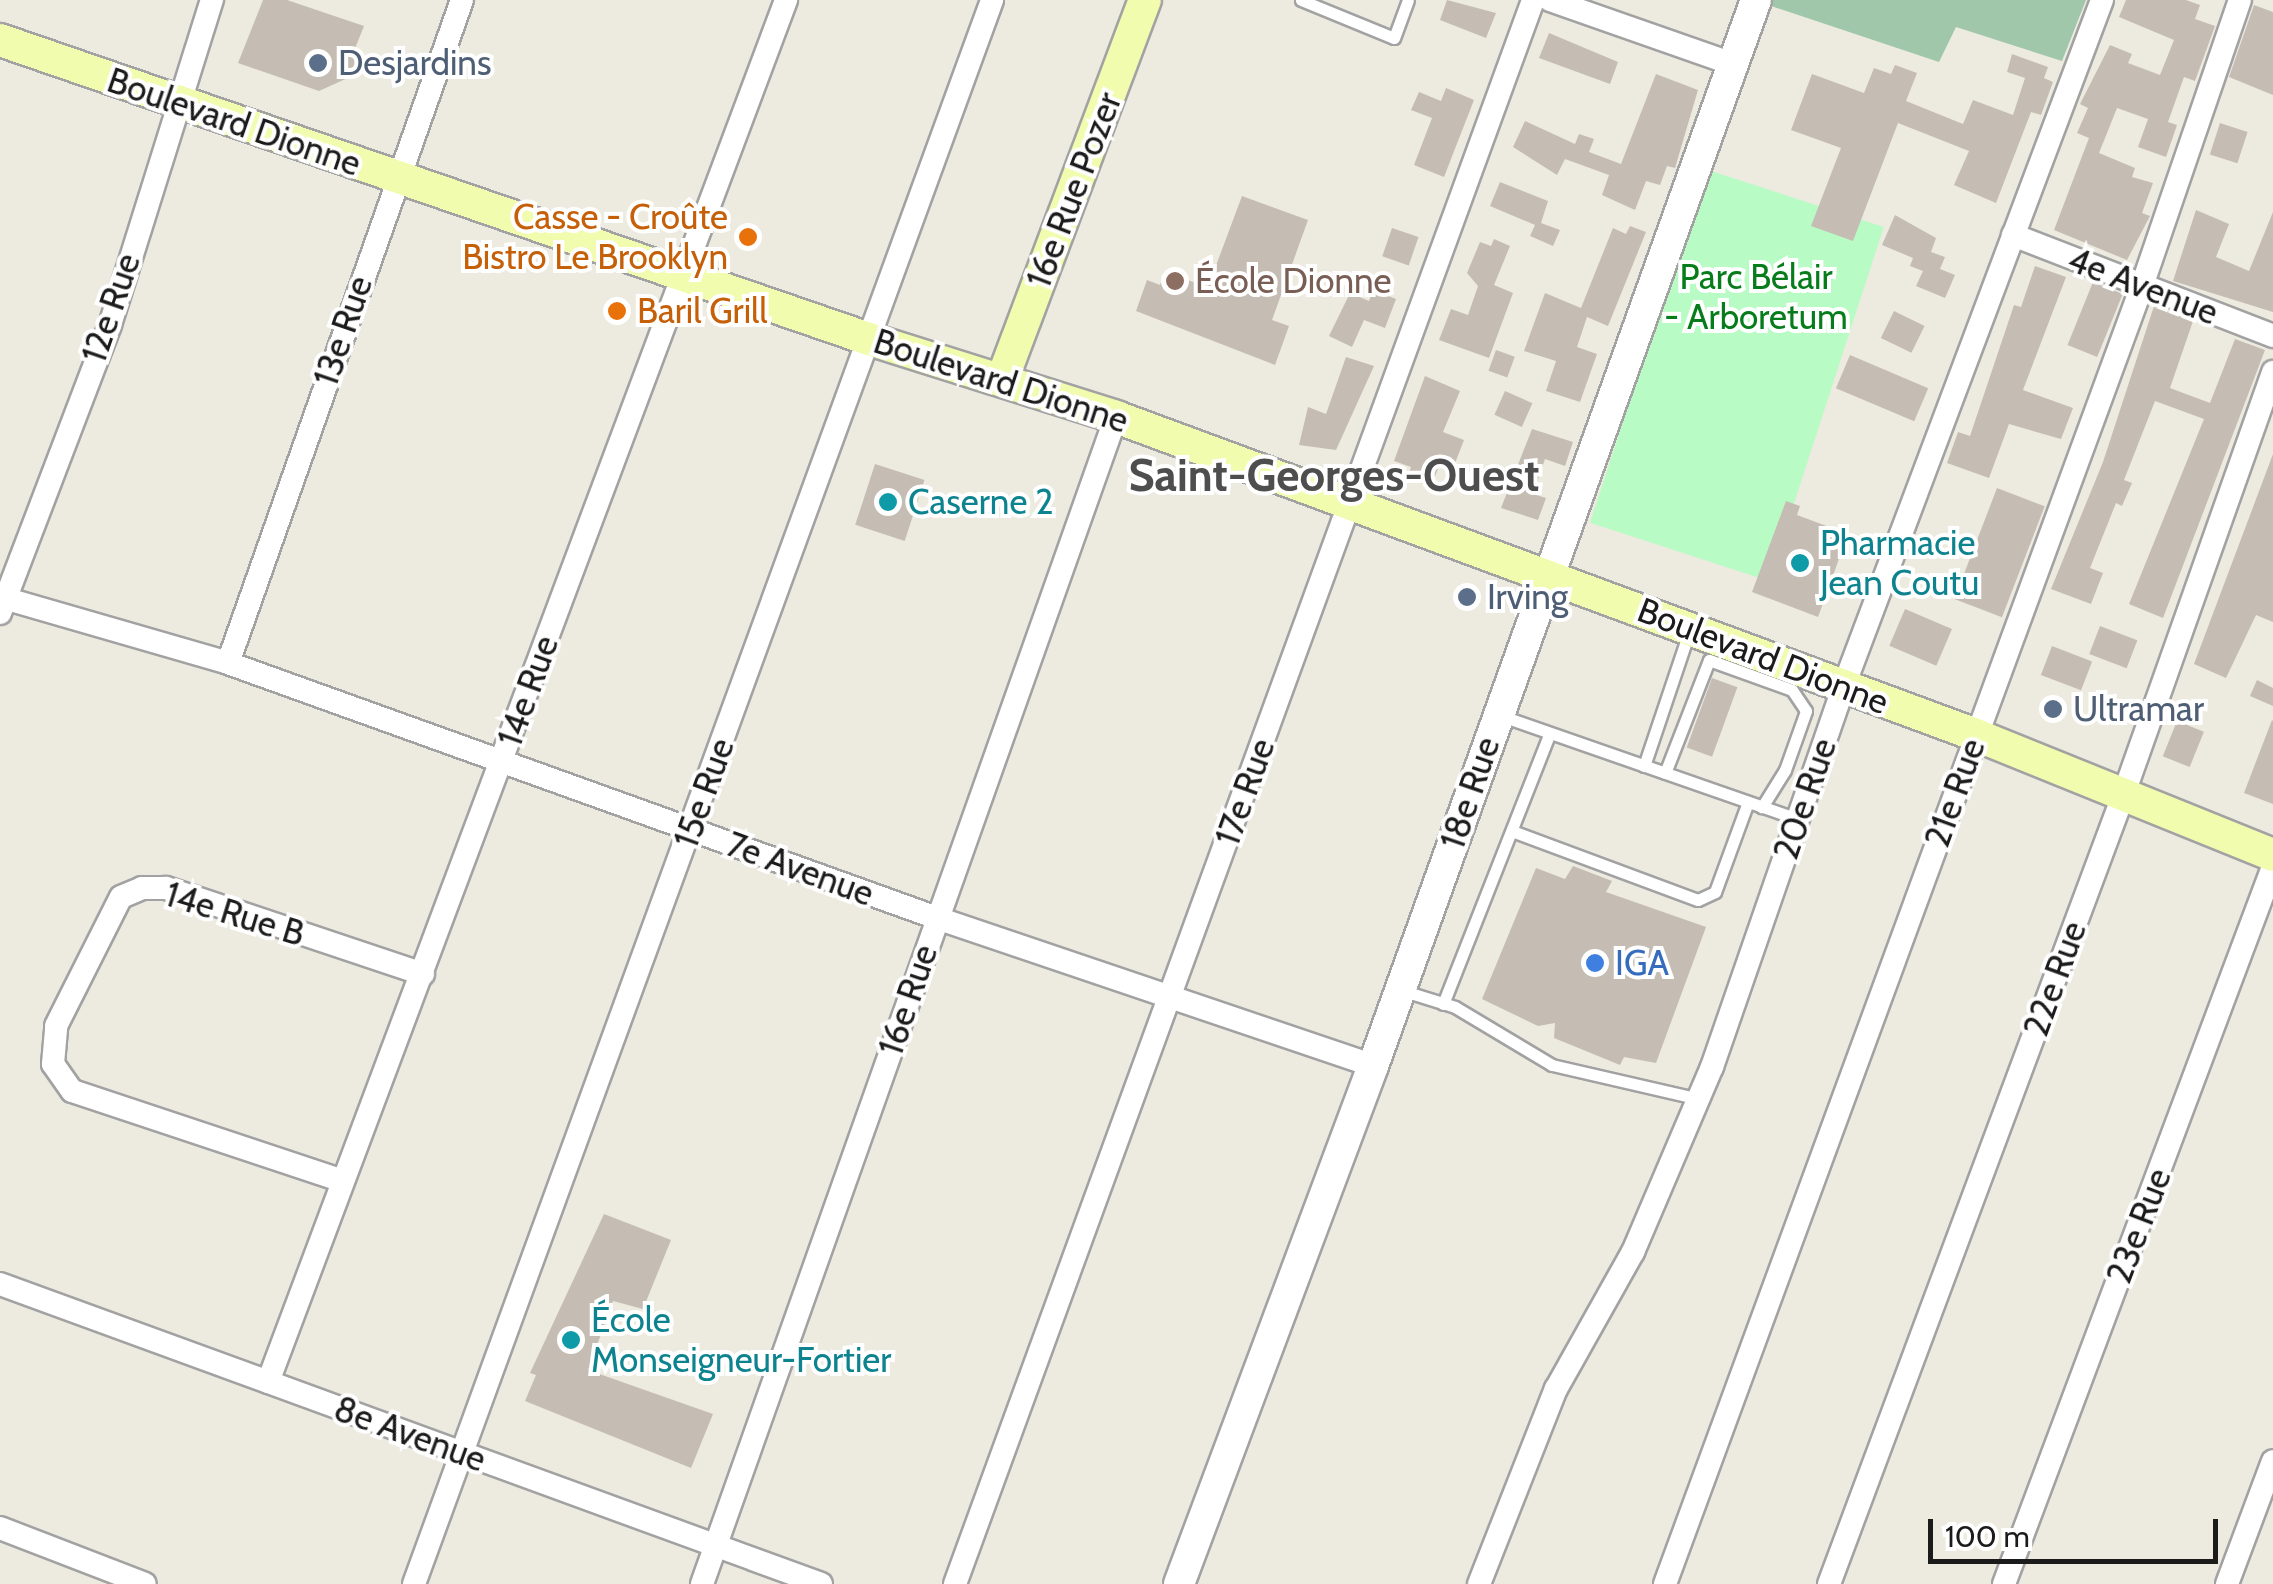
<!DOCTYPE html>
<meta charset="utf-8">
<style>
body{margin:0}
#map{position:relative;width:2273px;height:1584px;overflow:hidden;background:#edeae0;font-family:Cabin,sans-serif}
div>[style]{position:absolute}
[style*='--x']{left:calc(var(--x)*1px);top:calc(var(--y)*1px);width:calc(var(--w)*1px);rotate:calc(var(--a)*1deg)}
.cemetery>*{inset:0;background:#a0c7aa}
.park>*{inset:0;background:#b9fbc4;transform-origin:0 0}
.building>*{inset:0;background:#c5bdb3;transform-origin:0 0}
.roads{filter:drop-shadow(2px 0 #a2a2a2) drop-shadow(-2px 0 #a2a2a2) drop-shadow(0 2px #a2a2a2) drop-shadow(0 -2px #a2a2a2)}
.service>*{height:11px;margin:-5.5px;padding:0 5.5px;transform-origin:5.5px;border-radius:5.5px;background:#fff}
.minor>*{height:22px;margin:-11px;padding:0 11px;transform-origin:11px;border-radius:11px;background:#fff}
.tertiary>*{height:30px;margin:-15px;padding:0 15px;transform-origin:15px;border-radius:15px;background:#fff}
.secondary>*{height:32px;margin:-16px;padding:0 16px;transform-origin:16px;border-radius:16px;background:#f1fcaf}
.dots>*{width:28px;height:28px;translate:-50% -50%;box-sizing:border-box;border:5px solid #fff;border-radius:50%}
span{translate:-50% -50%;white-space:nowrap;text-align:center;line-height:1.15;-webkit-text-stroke:8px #fff;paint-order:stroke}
.service-label{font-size:35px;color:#4e5e75}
.left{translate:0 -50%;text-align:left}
.street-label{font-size:35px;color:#1b1b1b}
.food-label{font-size:35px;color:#c56008}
.right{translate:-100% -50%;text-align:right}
.park-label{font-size:35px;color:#067c1b}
.education-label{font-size:35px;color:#785e54}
.culture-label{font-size:35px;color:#0d838f}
.shop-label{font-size:35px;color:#366cbe}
.district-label{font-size:45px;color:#4e4e4e;font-weight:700}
.scale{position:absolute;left:1928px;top:1519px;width:290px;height:45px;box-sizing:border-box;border:5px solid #1b1b1b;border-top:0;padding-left:12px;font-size:30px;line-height:35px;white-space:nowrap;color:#1b1b1b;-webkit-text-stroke:8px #fff;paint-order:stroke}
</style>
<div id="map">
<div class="cemetery">
<i style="clip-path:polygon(1772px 0,2086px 0,2062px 61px,1956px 27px,1939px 62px,1771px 6px)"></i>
</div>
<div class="park">
<i style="left:1705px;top:169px;width:188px;height:372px;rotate:18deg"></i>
</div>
<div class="building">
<i style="clip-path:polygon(263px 0,287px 0,364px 26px,352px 56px,361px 72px,319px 91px,238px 63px)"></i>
<i style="clip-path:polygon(1447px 0,1496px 13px,1486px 38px,1440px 20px)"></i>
<i style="clip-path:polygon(2126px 0,2186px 0,2200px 5px,2195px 19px,2215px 26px,2195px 81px,2184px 77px,2168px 122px,2177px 125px,2166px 157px,2138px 147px,2148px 119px,2117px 108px,2099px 153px,2135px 168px,2132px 177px,2153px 183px,2142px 213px,2150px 216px,2127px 260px,2054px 230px,2089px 138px,2077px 133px,2088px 108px,2080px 104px,2110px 45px,2132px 54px,2128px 63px,2160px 75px,2174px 40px,2119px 17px)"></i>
<i style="clip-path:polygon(2254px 5px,2273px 12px,2273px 95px,2229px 77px)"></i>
<i style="clip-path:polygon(1549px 33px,1618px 62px,1610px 84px,1539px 58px)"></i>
<i style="clip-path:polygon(2012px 54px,2048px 67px,2044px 78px,2053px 82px,2041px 115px,2031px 112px,1996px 203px,1954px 185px,1969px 151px,1898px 123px,1853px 241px,1811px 226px,1841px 148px,1791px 130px,1812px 74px,1864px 93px,1874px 68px,1891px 74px,1895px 65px,1917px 73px,1906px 101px,1963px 124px,1973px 100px,2013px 115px,2025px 78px,2007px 72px)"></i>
<i style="clip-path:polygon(1656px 74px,1698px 90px,1675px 168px,1667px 166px,1660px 185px,1646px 181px,1635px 210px,1602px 195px,1609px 175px,1565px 159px,1557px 175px,1513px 147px,1525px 121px,1575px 144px,1579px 134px,1594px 139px,1589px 152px,1621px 164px)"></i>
<i style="clip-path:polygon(1446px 88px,1474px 100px,1444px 177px,1414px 165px,1432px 118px,1411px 110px,1419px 92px,1441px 101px)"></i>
<i style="left:2220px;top:123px;width:29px;height:33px;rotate:18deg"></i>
<i style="clip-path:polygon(1500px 182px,1548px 201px,1541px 223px,1560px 230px,1553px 246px,1530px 236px,1535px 225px,1490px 206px)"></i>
<i style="clip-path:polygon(1242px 196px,1308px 220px,1272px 320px,1289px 326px,1275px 365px,1136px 311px,1147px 280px,1160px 285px,1164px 272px,1208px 287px)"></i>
<i style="clip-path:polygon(2196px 210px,2229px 224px,2216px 257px,2249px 271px,2273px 212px,2273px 312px,2173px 281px)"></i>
<i style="clip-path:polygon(1895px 215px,1936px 238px,1931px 252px,1945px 257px,1940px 269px,1955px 275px,1945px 298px,1916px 286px,1923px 271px,1910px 266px,1913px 258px,1882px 245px)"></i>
<i style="clip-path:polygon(1630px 226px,1646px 232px,1608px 326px,1587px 317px,1577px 347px,1597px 354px,1580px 402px,1546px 391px,1556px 361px,1524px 351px,1545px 293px,1581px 308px,1613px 228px,1626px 234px)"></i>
<i style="left:1392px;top:228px;width:28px;height:30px;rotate:19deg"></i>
<i style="clip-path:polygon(1494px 239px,1510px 246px,1494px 285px,1513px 293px,1489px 358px,1439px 340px,1451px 309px,1468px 315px,1478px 286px,1467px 273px,1480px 242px,1491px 246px)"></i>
<i style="clip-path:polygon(2035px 266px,2066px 277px,2023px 390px,2073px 408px,2061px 439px,2009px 424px,1989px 478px,1947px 463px,1958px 432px,1970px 436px,2014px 305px,2021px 307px)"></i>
<i style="left:2093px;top:282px;width:32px;height:68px;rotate:22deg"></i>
<i style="clip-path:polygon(1373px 290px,1396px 299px,1385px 328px,1364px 320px,1352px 347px,1329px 336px,1350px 293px,1369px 301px)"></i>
<i style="clip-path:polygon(2154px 306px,2193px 321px,2170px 388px,2210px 403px,2235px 339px,2265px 350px,2163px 618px,2129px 604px,2204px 419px,2155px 401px,2124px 480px,2132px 483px,2122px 506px,2116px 503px,2090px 568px,2103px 573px,2091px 604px,2051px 589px,2103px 462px)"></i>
<i style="left:1894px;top:311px;width:34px;height:30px;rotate:26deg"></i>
<i style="left:1496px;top:350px;width:20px;height:22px;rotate:20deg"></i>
<i style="left:1850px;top:355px;width:85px;height:36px;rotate:23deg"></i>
<i style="clip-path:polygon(1346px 357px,1374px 366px,1336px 450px,1299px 445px,1308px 407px,1326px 414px)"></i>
<i style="clip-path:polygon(1425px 376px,1460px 391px,1443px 432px,1464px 440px,1452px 471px,1439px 466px,1431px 487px,1407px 478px,1411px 467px,1394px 461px)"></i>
<i style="left:1505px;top:391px;width:30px;height:26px;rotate:24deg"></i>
<i style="clip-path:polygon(1532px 429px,1573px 442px,1565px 466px,1545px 459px,1533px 494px,1546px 498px,1538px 520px,1501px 508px)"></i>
<i style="clip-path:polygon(2273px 454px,2273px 622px,2256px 615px,2226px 678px,2194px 664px)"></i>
<i style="left:875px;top:464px;width:52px;height:64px;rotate:18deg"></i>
<i style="left:1997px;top:488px;width:51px;height:119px;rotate:21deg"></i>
<i style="clip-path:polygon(1786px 501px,1800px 506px,1797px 515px,1848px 534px,1818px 617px,1752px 592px)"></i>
<i style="left:1905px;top:609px;width:51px;height:40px;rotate:23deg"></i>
<i style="left:2100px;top:626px;width:40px;height:30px;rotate:21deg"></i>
<i style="left:2052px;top:646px;width:43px;height:31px;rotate:21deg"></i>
<i style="left:1712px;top:678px;width:27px;height:74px;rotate:20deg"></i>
<i style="clip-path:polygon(2257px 680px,2273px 688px,2273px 706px,2250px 696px)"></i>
<i style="clip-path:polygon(2272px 720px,2273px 721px,2273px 804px,2244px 793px)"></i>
<i style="left:2177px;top:721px;width:29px;height:38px;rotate:22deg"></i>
<i style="clip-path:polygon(1573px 866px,1612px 881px,1606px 892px,1706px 927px,1656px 1063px,1624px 1057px,1620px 1065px,1554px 1038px,1555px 1023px,1538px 1026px,1482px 999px,1536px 868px,1565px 879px)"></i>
<i style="clip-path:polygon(604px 1214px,671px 1240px,643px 1309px,613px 1301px,588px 1370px,713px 1414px,691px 1468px,525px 1401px,536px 1375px,530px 1373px)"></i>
</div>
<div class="roads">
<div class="service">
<i style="--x:1301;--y:0;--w:100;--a:22.2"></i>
<i style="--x:1394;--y:38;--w:40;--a:-69.8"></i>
<i style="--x:1499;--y:715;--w:317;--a:19.2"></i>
<i style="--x:1644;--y:766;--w:141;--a:-71.4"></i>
<i style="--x:1665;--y:773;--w:121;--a:-68.7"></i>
<i style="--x:1709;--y:660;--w:88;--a:19.9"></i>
<i style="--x:1792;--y:690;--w:25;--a:56"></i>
<i style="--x:1806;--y:711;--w:63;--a:109.6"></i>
<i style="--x:1785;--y:770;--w:44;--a:121.9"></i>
<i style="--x:1512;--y:831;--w:198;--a:20.4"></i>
<i style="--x:1698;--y:900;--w:19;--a:-25"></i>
<i style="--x:1715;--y:892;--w:96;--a:-69.9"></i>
<i style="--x:1404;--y:991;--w:53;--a:17.4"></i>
<i style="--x:1455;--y:1007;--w:113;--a:30.9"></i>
<i style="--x:1552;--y:1065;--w:151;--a:13"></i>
<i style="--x:1443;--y:1004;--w:291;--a:-68.5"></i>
</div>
<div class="minor">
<i style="--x:1550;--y:0;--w:197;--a:19.3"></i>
<i style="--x:2013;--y:235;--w:279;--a:21.2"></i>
<i style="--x:0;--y:597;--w:237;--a:16.1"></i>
<i style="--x:228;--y:663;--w:753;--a:19.78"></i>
<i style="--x:937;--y:918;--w:460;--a:18.7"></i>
<i style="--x:0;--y:613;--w:308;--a:-69.1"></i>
<i style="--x:110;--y:325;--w:341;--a:-72.6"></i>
<i style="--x:228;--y:663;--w:703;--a:-70.56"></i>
<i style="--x:340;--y:1180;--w:282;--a:-161.6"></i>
<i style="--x:72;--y:1091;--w:33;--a:-125"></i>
<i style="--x:53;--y:1064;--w:38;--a:-85"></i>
<i style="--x:56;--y:1026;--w:144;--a:-63.3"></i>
<i style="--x:121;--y:897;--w:23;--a:-23"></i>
<i style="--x:142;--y:888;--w:24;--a:0"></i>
<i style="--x:166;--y:888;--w:271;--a:18.5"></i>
<i style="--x:0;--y:1284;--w:874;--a:20.07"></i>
<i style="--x:268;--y:1382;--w:1476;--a:-69.45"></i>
<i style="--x:0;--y:1528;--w:155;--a:21.1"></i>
<i style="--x:414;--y:1584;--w:1686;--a:-69.95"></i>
<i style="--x:702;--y:1584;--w:1238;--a:-70.47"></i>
<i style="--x:955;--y:1584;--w:1686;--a:-69.95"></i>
<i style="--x:1479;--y:1584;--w:210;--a:-68.5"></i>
<i style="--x:1556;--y:1389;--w:157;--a:-60.7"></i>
<i style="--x:1633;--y:1252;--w:201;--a:-66.9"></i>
<i style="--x:1712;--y:1067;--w:401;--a:-70.9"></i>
<i style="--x:1843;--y:688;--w:735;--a:-69.37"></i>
<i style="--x:1665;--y:1584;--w:1383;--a:-69.82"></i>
<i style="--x:2142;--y:286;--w:302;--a:-71.1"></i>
<i style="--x:1829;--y:1584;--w:841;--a:-69.54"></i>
<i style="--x:2123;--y:796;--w:450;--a:-70.5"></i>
<i style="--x:2004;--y:1584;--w:766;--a:-69.44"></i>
<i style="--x:2227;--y:1584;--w:131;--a:-69.5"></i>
</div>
<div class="tertiary">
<i style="--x:1179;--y:1584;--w:553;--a:-69.47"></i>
<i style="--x:1373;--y:1066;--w:1133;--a:-70.24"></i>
</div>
<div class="secondary">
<i style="--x:0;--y:40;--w:916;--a:18.99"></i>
<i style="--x:866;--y:338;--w:262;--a:17.5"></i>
<i style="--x:1116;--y:417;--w:917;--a:20.29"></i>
<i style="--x:1976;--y:735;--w:320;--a:22"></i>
<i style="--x:1002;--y:380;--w:406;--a:-69.4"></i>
</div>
</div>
<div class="dots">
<i style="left:318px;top:63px;background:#5c6f8a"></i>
<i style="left:748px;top:237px;background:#e8710a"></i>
<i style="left:1175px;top:281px;background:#8d6e63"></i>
<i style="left:617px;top:311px;background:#e8710a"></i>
<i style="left:888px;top:502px;background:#0f9aa8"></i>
<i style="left:1800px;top:563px;background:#0f9aa8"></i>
<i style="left:1467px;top:597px;background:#5c6f8a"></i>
<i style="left:2053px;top:709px;background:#5c6f8a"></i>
<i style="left:1595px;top:963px;background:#3f7fe0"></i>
<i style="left:571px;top:1340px;background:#0f9aa8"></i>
</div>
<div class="service-label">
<span class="left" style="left:338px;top:63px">Desjardins</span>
<span class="left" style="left:1487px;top:597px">Irving</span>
<span class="left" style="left:2073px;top:709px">Ultramar</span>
</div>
<div class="street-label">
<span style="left:234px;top:122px;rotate:19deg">Boulevard Dionne</span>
<span style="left:1074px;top:190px;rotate:-69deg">16e Rue Pozer</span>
<span style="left:2143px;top:286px;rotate:21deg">4e Avenue</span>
<span style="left:111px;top:308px;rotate:-71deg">12e Rue</span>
<span style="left:343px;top:331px;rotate:-71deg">13e Rue</span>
<span style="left:1001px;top:381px;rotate:18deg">Boulevard Dionne</span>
<span style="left:1763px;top:656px;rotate:21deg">Boulevard Dionne</span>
<span style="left:528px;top:691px;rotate:-70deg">14e Rue</span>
<span style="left:1245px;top:792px;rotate:-70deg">17e Rue</span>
<span style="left:704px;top:793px;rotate:-70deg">15e Rue</span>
<span style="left:1470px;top:793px;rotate:-71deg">18e Rue</span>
<span style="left:1955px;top:793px;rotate:-70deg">21e Rue</span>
<span style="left:1805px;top:799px;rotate:-71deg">20e Rue</span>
<span style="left:800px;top:869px;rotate:20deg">7e Avenue</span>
<span style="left:235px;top:914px;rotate:17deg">14e Rue B</span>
<span style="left:2055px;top:979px;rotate:-70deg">22e Rue</span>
<span style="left:908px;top:1000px;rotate:-71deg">16e Rue</span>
<span style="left:2139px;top:1226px;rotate:-69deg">23e Rue</span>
<span style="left:410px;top:1434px;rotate:20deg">8e Avenue</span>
</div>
<div class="food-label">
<span class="right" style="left:728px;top:237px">Casse - Croûte<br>Bistro Le Brooklyn</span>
<span class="left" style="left:637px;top:311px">Baril Grill</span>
</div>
<div class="park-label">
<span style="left:1756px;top:297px">Parc Bélair<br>- Arboretum</span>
</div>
<div class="education-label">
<span class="left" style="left:1195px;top:281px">École Dionne</span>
</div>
<div class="culture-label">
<span class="left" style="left:908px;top:502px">Caserne 2</span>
<span class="left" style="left:1820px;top:563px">Pharmacie<br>Jean Coutu</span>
<span class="left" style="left:591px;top:1340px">École<br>Monseigneur-Fortier</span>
</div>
<div class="shop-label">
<span class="left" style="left:1615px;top:963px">IGA</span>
</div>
<div class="district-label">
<span style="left:1334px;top:476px">Saint-Georges-Ouest</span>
</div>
<div class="scale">100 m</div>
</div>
